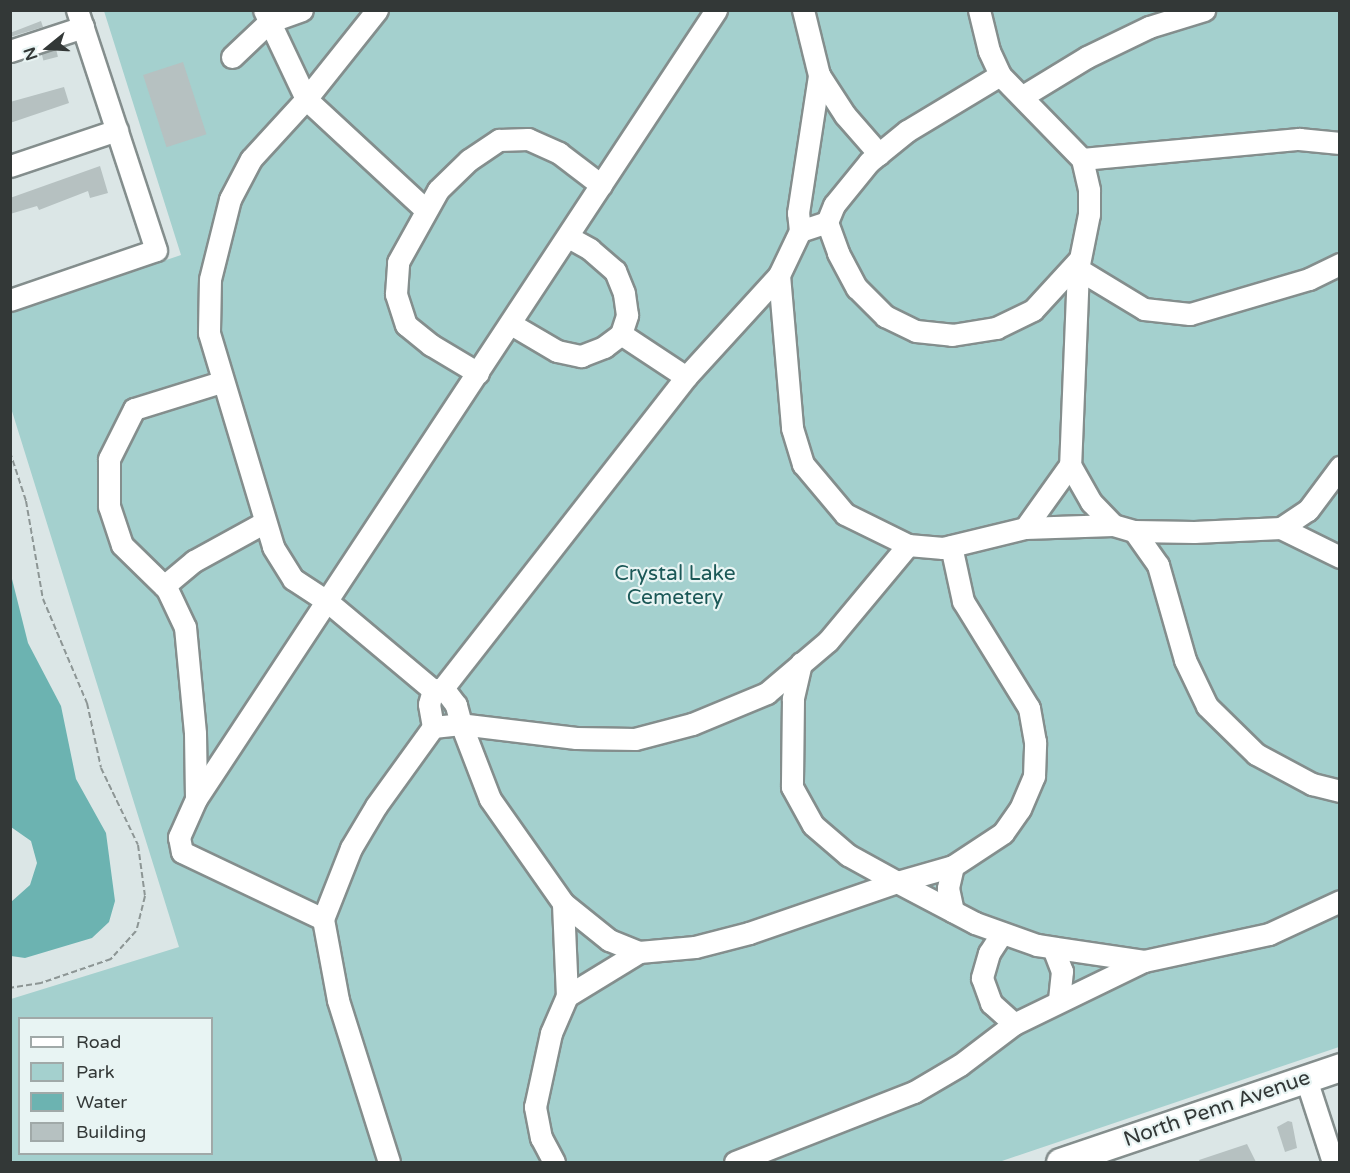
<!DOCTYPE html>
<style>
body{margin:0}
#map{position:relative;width:1350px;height:1173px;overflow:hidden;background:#dbe6e6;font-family:"Varela Round",sans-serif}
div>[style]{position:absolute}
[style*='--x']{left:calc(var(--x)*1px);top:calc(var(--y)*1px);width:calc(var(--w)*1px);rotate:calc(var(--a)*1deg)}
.green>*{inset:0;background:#a4d0ce}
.water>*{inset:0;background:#6cb3b1}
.building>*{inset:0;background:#b6c1c1;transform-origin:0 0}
.path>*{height:2px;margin-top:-1px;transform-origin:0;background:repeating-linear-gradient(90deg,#8d9695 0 6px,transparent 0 9px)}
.roads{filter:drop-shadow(2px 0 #848e8d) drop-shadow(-2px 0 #848e8d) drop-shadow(0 2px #848e8d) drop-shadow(0 -2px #848e8d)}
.minor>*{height:21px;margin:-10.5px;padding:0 10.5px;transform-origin:10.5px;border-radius:10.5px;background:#fff}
.major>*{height:27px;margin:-13.5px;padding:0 13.5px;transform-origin:13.5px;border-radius:13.5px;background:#fff}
span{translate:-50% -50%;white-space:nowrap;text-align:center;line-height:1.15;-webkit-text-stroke:4.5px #e8f4f3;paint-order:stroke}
.park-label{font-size:21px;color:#1b5857}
.street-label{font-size:21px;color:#333837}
.frame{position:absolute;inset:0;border:12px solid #333837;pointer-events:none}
.legend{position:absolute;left:18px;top:1017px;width:195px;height:138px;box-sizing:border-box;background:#e8f4f3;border:2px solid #a0a9a8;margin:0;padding:8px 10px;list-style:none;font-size:18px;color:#333837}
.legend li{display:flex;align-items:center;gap:12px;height:30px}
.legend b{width:30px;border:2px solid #a0a9a8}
.north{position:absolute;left:18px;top:18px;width:60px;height:60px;-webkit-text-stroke:4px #e8f4f3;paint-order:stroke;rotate:252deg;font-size:16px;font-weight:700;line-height:24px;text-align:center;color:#333837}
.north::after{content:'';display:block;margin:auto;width:21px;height:27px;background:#333837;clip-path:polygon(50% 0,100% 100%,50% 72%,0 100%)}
</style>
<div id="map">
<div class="green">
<i style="clip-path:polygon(evenodd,104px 11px,1339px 11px,1339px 1047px,999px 1162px,12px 1162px,11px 999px,179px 947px,11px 408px,10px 313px,181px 255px,104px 11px,20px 1018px,212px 1018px,212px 1154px,20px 1154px,20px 1018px)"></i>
</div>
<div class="water">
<i style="clip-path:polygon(11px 575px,28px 643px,61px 706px,76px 779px,106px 833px,115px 901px,109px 922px,92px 938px,25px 958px,11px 956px,11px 902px,30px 885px,37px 863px,31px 841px,11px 827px)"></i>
</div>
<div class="building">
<i style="clip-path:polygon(41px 21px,43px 27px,10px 37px,10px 33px)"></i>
<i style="left:56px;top:49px;width:8px;height:15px;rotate:76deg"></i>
<i style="left:183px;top:62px;width:76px;height:42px;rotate:72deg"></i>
<i style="clip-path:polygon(64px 87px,69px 103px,10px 123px,10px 102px)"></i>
<i style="clip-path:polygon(100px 166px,108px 193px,90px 198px,88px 191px,39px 210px,37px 206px,10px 214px,10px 198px)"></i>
<i style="clip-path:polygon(1288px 1121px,1292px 1122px,1297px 1148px,1285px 1152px,1277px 1127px)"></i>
<i style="clip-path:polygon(1247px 1144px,1256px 1162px,1200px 1162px,1199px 1160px)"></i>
</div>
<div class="path">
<i style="--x:10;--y:452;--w:52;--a:71.9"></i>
<i style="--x:26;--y:501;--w:99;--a:80.2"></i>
<i style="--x:43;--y:599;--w:113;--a:67.1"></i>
<i style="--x:87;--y:703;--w:66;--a:77.8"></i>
<i style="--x:101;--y:768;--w:85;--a:64.3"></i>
<i style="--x:138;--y:845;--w:51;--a:82.2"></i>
<i style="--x:145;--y:896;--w:36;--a:104"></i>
<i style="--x:136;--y:931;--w:38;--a:132"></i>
<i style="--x:111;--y:959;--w:74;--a:161.1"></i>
<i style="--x:41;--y:983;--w:31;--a:171"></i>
</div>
<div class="roads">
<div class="minor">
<i style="--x:264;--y:10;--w:98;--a:64.7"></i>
<i style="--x:306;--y:99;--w:163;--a:42.8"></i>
<i style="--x:377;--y:10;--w:114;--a:128.6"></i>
<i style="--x:306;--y:99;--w:81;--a:132.5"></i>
<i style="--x:251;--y:159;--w:45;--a:117.7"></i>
<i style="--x:230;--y:199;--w:82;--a:104"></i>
<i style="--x:210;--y:279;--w:54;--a:91.1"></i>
<i style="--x:209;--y:333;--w:223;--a:73.3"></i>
<i style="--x:273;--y:547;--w:38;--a:58"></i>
<i style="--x:293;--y:579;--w:42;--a:33.3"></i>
<i style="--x:328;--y:602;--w:137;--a:40"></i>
<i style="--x:979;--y:10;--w:42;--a:76.3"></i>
<i style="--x:989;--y:51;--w:26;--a:65"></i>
<i style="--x:1000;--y:75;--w:117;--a:45.7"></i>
<i style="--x:1082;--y:159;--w:32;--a:77"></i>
<i style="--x:1089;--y:190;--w:24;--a:90"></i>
<i style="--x:1089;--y:214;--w:56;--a:101.3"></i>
<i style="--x:1078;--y:269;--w:196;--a:92.3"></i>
<i style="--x:1070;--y:465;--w:43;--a:60.4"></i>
<i style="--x:1091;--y:502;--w:32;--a:46"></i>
<i style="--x:1113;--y:525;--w:22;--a:16"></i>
<i style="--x:1134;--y:531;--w:42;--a:54.8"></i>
<i style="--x:1158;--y:565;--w:99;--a:74.1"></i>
<i style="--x:1185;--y:660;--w:51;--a:64.4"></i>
<i style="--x:1207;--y:706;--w:69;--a:44.4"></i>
<i style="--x:1256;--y:754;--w:64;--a:28.2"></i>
<i style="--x:1312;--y:784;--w:29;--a:14"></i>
<i style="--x:10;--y:51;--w:77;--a:-18.2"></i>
<i style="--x:232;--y:57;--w:51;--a:-43.4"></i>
<i style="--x:269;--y:22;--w:35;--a:-20"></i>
<i style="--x:819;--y:75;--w:48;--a:57"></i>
<i style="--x:845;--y:115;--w:52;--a:48.9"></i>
<i style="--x:1000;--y:75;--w:109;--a:148.9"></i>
<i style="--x:907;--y:131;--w:49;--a:140.8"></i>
<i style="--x:869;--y:162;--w:55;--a:129.1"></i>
<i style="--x:834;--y:205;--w:18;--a:112"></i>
<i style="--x:827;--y:222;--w:33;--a:70"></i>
<i style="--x:838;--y:253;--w:40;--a:62"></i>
<i style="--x:857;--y:288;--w:40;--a:45"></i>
<i style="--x:885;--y:316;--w:34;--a:26"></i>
<i style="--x:916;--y:331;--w:36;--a:6"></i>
<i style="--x:952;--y:335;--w:45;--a:-9"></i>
<i style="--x:996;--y:328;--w:41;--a:-25.9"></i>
<i style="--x:1033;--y:310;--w:68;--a:-47.4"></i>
<i style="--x:1023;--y:96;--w:75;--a:-31.4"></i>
<i style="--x:1087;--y:57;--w:69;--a:-25.8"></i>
<i style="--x:1149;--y:27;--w:58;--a:-17.2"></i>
<i style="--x:1082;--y:159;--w:218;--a:-5.3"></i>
<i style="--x:1299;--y:139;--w:41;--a:5.6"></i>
<i style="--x:10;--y:166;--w:113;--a:-18.6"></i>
<i style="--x:800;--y:231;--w:18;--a:-96"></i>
<i style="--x:798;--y:213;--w:140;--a:-81.3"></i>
<i style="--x:819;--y:75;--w:67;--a:-103.8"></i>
<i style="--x:1078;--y:269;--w:77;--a:31.2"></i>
<i style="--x:1144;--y:309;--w:46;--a:6.2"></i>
<i style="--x:1190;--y:314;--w:124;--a:-16.4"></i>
<i style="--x:1309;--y:279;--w:34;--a:-26"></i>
<i style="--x:779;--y:275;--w:154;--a:85.1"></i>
<i style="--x:792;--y:428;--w:38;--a:73"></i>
<i style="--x:803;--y:464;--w:65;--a:50"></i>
<i style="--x:845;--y:514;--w:70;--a:26.2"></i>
<i style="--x:908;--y:545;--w:35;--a:5"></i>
<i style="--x:943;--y:548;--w:84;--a:-13.7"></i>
<i style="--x:1025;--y:528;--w:88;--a:-2"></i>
<i style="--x:10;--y:300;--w:154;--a:-18.9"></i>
<i style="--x:156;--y:250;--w:253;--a:-108.2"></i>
<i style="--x:511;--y:324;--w:53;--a:30.4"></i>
<i style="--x:557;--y:351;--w:25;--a:12"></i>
<i style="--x:581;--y:356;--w:25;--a:-21"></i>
<i style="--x:604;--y:347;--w:21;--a:-37"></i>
<i style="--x:621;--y:334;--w:20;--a:-72"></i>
<i style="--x:627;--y:315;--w:22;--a:-98"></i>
<i style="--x:624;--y:293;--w:24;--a:-112"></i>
<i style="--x:615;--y:271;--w:33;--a:-139"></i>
<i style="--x:590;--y:249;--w:25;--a:-151"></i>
<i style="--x:621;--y:334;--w:78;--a:33.5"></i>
<i style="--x:478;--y:373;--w:55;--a:-149.2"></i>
<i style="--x:431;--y:345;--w:32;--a:-141"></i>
<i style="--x:406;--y:325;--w:33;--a:-108"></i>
<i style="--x:396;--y:294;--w:32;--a:-86"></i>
<i style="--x:398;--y:262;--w:82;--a:-60.9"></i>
<i style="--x:438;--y:190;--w:43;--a:-44.1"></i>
<i style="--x:469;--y:160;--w:36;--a:-34"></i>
<i style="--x:499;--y:140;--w:29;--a:-2"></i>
<i style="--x:528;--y:139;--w:34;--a:24"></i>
<i style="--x:559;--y:153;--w:53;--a:37.3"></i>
<i style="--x:221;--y:382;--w:91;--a:162.8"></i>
<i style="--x:134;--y:409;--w:56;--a:116.6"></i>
<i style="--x:109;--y:459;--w:47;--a:90"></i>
<i style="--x:109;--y:506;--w:41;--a:71.6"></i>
<i style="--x:122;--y:545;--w:63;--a:44.4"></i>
<i style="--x:167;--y:589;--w:42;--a:64.7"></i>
<i style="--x:185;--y:627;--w:106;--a:84.6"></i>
<i style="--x:195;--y:733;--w:66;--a:89.1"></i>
<i style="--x:196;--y:799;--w:945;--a:-56.61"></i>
<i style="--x:1025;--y:528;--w:77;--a:-54.5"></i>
<i style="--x:1281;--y:528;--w:66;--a:26.2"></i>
<i style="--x:1134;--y:531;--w:60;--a:1"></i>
<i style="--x:1194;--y:532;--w:87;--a:-2.6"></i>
<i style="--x:1281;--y:528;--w:32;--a:-34"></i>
<i style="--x:1308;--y:510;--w:54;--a:-53.3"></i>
<i style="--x:908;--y:545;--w:125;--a:129.8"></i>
<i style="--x:828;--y:641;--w:80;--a:139.6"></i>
<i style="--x:767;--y:693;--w:81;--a:157.5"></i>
<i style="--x:692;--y:724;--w:59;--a:165.3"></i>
<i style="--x:635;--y:739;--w:59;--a:-179"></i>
<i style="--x:576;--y:738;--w:116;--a:-173.1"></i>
<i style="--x:461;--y:724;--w:80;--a:68.9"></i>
<i style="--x:490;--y:799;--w:127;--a:54.9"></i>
<i style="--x:563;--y:903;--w:59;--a:38.8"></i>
<i style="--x:609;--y:940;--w:32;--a:22"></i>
<i style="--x:639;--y:952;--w:56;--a:-5.1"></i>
<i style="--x:695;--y:947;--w:56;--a:-14.5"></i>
<i style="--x:749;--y:933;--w:157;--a:-19"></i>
<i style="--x:897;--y:882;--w:88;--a:27.7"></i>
<i style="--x:975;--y:923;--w:66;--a:19.5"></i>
<i style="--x:1037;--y:945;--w:108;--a:8.5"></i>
<i style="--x:1144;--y:961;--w:128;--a:-12.2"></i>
<i style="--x:1269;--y:934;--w:78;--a:-24.9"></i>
<i style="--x:164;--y:586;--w:39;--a:-40"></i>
<i style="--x:194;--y:561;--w:81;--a:-28.8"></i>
<i style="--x:801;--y:663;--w:37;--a:103"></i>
<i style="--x:793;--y:699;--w:88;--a:90.7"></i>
<i style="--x:792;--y:787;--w:43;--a:61.1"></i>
<i style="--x:813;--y:825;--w:46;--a:40.6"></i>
<i style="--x:848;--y:855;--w:56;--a:28.9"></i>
<i style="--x:897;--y:882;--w:58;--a:-15.9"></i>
<i style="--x:953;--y:866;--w:60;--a:-33.4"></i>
<i style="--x:1003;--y:833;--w:29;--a:-55"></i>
<i style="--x:1020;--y:809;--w:36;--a:-67"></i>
<i style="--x:1034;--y:776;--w:34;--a:-88"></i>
<i style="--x:1035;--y:742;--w:35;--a:-100"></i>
<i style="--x:1029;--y:708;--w:126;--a:-121.7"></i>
<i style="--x:963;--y:601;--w:56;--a:-102.3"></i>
<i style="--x:433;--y:727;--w:28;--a:-6"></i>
<i style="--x:461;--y:724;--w:20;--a:-105"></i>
<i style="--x:456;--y:705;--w:21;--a:-127"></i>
<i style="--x:443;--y:688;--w:395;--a:-52"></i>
<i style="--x:686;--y:377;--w:138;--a:-47.6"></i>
<i style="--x:779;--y:275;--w:49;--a:-64.5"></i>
<i style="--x:800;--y:231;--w:28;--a:-18"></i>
<i style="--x:196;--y:799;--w:42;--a:114.1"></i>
<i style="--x:179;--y:837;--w:15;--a:79"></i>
<i style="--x:182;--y:852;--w:156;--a:25.4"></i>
<i style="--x:953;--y:866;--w:23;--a:103"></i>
<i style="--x:948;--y:888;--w:24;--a:78"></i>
<i style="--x:1002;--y:933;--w:24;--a:123"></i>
<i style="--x:989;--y:953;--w:26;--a:106"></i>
<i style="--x:982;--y:978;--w:27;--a:70"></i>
<i style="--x:991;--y:1003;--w:31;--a:42"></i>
<i style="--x:1053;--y:948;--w:25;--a:69"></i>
<i style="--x:1062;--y:971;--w:29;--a:96"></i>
<i style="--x:567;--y:996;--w:84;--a:-31.4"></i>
<i style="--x:1306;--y:1079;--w:87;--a:72"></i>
<i style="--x:389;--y:1162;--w:170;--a:-107.5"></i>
<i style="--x:338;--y:1000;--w:82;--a:-100.5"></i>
<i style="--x:323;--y:919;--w:76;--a:-68.5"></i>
<i style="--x:351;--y:848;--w:49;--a:-59.2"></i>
<i style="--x:376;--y:806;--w:97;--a:-54.2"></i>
<i style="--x:433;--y:727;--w:23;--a:-100"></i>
<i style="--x:429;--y:704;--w:15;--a:-74"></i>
<i style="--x:433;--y:690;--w:10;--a:-11"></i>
<i style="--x:554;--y:1162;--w:27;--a:-118"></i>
<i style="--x:541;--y:1138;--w:32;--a:-101"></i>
<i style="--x:535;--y:1107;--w:76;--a:-77.8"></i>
<i style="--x:551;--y:1033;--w:40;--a:-66.6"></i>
<i style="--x:567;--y:996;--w:93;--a:-92.5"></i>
<i style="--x:735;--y:1162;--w:192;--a:-21.4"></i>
<i style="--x:914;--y:1092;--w:53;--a:-30.4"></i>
<i style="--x:960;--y:1065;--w:68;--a:-37.2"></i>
<i style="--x:1014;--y:1024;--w:144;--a:-25.9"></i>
</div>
<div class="major">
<i style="--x:1060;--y:1162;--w:296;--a:-18.7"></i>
</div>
</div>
<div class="park-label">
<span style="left:675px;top:586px">Crystal Lake<br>Cemetery</span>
</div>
<div class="street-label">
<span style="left:1217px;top:1109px;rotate:-19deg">North Penn Avenue</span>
</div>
<div class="frame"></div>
<ul class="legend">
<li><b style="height:8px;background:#fff"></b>Road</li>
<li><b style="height:16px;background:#a4d0ce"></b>Park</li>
<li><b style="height:16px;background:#6cb3b1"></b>Water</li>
<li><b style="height:16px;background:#b6c1c1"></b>Building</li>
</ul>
<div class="north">N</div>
</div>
